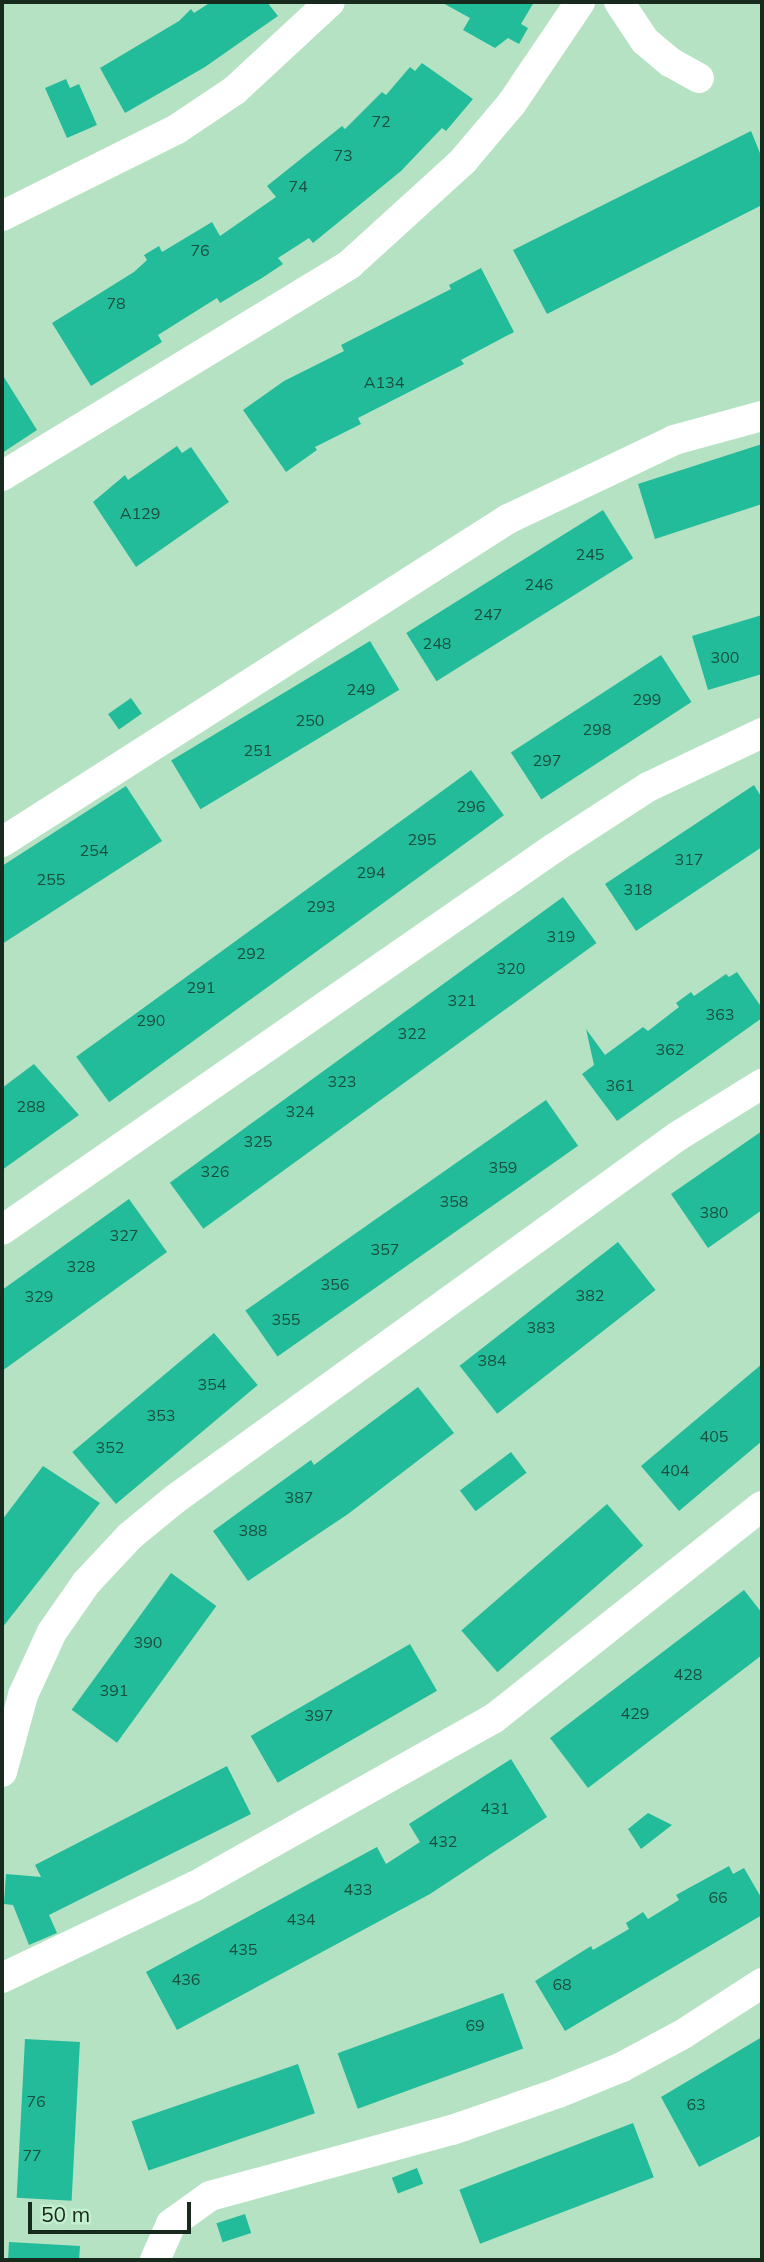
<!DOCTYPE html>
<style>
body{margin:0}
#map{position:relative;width:764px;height:2262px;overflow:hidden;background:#b5e2c2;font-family:Mulish,sans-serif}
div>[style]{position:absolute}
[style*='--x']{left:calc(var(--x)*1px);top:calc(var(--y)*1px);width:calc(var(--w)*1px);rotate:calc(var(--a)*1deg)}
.building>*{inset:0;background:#22bc9b;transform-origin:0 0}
.minor>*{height:30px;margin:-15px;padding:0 15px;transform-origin:15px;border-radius:15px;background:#fff}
span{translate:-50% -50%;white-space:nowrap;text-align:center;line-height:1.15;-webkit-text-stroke:6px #c2efce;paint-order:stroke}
.number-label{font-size:16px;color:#1a4e3c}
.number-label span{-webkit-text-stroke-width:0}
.frame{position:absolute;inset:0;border:4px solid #18291d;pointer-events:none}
.scale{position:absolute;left:28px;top:2202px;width:163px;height:32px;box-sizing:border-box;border:4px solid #18291d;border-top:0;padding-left:9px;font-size:21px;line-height:24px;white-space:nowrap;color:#18291d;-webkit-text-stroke:5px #c2efce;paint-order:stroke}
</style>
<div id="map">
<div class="building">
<i style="clip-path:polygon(211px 2px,267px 2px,278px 16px,205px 67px,125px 113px,100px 68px,179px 21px,191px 9px,194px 13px)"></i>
<i style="clip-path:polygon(441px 2px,534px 2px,521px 24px,528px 28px,519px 44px,508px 38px,495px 48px,463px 30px,470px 18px)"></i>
<i style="clip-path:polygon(422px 63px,473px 99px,446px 131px,442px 128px,401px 171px,313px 243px,309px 238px,278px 258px,283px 264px,262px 278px,220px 303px,217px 298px,158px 335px,162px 342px,91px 386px,52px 323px,134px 272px,147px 260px,144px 255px,159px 246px,162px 252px,212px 222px,220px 236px,276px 197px,267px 186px,342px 126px,345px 129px,382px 92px,386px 95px,410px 67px,415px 71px)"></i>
<i style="clip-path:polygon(66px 79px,70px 88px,79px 84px,97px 125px,67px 138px,45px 88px)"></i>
<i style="clip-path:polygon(751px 131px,762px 158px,762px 205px,547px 314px,513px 250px)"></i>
<i style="clip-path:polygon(481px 268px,514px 332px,461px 360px,464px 364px,358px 418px,361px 424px,315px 447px,317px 450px,286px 472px,243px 410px,284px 381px,344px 351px,341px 345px,451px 289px,449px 285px)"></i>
<i style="clip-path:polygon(2px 374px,37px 430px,2px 453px)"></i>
<i style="clip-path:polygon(762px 444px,762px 504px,655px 539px,638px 484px)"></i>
<i style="clip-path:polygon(177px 446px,182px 453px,191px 447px,229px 502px,136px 567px,93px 502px,125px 475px,128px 480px)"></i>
<i style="left:603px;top:510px;width:57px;height:232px;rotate:58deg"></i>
<i style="clip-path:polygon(762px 615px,762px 674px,708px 690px,692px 636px)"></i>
<i style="left:370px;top:641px;width:57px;height:232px;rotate:59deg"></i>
<i style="left:661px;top:655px;width:56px;height:179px;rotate:57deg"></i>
<i style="left:131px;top:698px;width:19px;height:28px;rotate:55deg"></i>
<i style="left:471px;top:770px;width:56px;height:488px;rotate:54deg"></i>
<i style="clip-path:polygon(754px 785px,762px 798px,762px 847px,636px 931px,605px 884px)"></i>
<i style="clip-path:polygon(126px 786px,162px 841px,2px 944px,2px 866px)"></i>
<i style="left:563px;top:897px;width:57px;height:486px;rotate:54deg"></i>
<i style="clip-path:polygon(737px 972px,762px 1008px,762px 1018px,617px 1121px,582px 1074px,594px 1065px,586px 1029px,605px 1055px,643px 1027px,648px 1031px,679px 1007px,676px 1003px,691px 992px,694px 996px,726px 974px,729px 977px)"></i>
<i style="clip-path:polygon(34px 1064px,79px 1115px,2px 1170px,2px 1088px)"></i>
<i style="left:546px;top:1100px;width:56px;height:367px;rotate:55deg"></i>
<i style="clip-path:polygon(762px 1131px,762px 1210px,708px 1248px,671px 1194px)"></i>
<i style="clip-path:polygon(129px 1199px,167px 1252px,2px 1371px,2px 1290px)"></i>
<i style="left:618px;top:1242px;width:61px;height:201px;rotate:52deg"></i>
<i style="left:214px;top:1333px;width:68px;height:185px;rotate:50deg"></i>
<i style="clip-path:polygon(762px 1364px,762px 1441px,679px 1511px,641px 1466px)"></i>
<i style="clip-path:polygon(418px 1387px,454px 1433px,348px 1514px,248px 1581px,213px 1531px,311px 1460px,314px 1465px)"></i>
<i style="left:511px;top:1452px;width:26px;height:64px;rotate:53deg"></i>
<i style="clip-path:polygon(43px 1466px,100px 1503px,2px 1628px,2px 1520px)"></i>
<i style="left:607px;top:1504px;width:55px;height:193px;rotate:49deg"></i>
<i style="left:171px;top:1573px;width:56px;height:169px;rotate:36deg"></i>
<i style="clip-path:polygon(744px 1590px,762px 1613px,762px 1655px,588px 1788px,550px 1738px)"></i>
<i style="left:410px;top:1644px;width:54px;height:184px;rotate:60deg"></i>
<i style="clip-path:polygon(511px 1759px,547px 1817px,430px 1894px,177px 2030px,146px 1972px,377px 1847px,386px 1864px,420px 1842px,409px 1824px)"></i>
<i style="clip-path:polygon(227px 1766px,251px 1814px,49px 1915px,57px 1933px,29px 1945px,13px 1905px,4px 1904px,6px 1874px,41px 1877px,35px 1865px)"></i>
<i style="clip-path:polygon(648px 1813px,672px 1825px,641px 1849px,628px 1829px)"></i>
<i style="clip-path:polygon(729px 1866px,733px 1874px,744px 1868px,762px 1899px,762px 1915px,565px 2031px,535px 1981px,591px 1946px,593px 1950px,629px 1929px,626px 1923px,643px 1912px,648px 1919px,679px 1900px,676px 1895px)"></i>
<i style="left:503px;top:1993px;width:59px;height:176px;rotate:70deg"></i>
<i style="clip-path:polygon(762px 2037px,762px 2135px,699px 2167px,661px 2097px)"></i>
<i style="left:25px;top:2039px;width:55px;height:159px;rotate:3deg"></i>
<i style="left:298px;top:2064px;width:52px;height:176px;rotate:71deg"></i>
<i style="left:633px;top:2123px;width:58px;height:186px;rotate:69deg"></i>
<i style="left:417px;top:2168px;width:17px;height:27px;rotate:69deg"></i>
<i style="left:245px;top:2214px;width:20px;height:30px;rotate:72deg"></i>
<i style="clip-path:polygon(9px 2242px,80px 2246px,79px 2260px,8px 2260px)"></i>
</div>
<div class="minor">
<i style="--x:619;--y:2;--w:47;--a:56.3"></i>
<i style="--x:645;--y:41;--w:33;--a:40"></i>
<i style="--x:670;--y:62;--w:33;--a:29"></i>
<i style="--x:2;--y:216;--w:195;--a:-26.4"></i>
<i style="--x:177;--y:129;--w:70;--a:-33.9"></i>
<i style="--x:235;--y:90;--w:129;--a:-42.8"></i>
<i style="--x:2;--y:476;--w:407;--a:-31.3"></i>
<i style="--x:350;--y:264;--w:153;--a:-42.3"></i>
<i style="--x:463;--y:161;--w:76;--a:-49.8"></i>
<i style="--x:512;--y:103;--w:122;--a:-56"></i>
<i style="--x:2;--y:842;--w:600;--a:-32.55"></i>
<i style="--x:508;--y:519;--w:184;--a:-25.4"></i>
<i style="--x:674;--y:440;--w:91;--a:-15.3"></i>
<i style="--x:2;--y:1230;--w:671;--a:-34.68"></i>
<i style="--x:554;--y:848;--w:112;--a:-33"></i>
<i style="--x:648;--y:787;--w:126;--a:-25.3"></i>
<i style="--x:2;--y:1772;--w:80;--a:-74.7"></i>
<i style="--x:23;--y:1695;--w:69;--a:-65.3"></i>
<i style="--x:52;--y:1632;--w:60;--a:-55.2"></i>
<i style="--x:86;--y:1583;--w:64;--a:-46.9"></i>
<i style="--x:130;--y:1536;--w:58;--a:-39.4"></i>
<i style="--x:175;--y:1499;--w:620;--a:-35.82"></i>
<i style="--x:678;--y:1136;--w:99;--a:-31.8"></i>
<i style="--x:2;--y:1978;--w:214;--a:-25.5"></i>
<i style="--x:195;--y:1886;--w:342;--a:-29.3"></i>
<i style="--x:493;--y:1719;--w:343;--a:-38.4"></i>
<i style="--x:155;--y:2260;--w:39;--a:-66"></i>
<i style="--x:171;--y:2224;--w:48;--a:-35.7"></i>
<i style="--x:210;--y:2196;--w:251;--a:-15.3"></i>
<i style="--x:452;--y:2130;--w:112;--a:-19.2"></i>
<i style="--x:558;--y:2093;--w:69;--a:-22.1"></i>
<i style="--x:622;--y:2067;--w:69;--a:-28.4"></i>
<i style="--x:683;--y:2034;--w:94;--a:-32.8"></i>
</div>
<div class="number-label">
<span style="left:381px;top:121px">72</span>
<span style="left:343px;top:155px">73</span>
<span style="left:298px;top:186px">74</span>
<span style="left:200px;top:250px">76</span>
<span style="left:116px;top:303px">78</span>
<span style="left:384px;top:382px">A134</span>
<span style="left:140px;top:513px">A129</span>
<span style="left:590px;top:554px">245</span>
<span style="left:539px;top:584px">246</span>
<span style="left:488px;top:614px">247</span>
<span style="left:437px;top:643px">248</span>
<span style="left:725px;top:657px">300</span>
<span style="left:361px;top:689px">249</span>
<span style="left:647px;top:699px">299</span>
<span style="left:310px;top:720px">250</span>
<span style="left:597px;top:729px">298</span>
<span style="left:258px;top:750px">251</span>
<span style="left:547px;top:760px">297</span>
<span style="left:471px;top:806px">296</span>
<span style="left:422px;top:839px">295</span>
<span style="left:94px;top:850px">254</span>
<span style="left:689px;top:859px">317</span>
<span style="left:371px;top:872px">294</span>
<span style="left:51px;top:879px">255</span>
<span style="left:638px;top:889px">318</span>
<span style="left:321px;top:906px">293</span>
<span style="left:561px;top:936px">319</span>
<span style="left:251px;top:953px">292</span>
<span style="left:511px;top:968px">320</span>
<span style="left:201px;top:987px">291</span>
<span style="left:462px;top:1000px">321</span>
<span style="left:720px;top:1014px">363</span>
<span style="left:151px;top:1020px">290</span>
<span style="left:412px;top:1033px">322</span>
<span style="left:670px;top:1049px">362</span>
<span style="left:342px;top:1081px">323</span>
<span style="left:620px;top:1085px">361</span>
<span style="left:31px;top:1106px">288</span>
<span style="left:300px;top:1111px">324</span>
<span style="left:258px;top:1141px">325</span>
<span style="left:503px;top:1167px">359</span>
<span style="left:215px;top:1171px">326</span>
<span style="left:454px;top:1201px">358</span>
<span style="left:714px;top:1212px">380</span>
<span style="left:124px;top:1235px">327</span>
<span style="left:385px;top:1249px">357</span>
<span style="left:81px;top:1266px">328</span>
<span style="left:335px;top:1284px">356</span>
<span style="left:590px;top:1295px">382</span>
<span style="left:39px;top:1296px">329</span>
<span style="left:286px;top:1319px">355</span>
<span style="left:541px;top:1327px">383</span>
<span style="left:492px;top:1360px">384</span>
<span style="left:212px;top:1384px">354</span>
<span style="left:161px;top:1415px">353</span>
<span style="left:714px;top:1436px">405</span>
<span style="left:110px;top:1447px">352</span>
<span style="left:675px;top:1470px">404</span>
<span style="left:299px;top:1497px">387</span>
<span style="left:253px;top:1530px">388</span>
<span style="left:148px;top:1642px">390</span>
<span style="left:688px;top:1674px">428</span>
<span style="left:114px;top:1690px">391</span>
<span style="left:635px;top:1713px">429</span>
<span style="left:319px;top:1715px">397</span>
<span style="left:495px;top:1808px">431</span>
<span style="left:443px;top:1841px">432</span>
<span style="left:358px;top:1889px">433</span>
<span style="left:718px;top:1897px">66</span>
<span style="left:301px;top:1919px">434</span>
<span style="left:243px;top:1949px">435</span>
<span style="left:186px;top:1979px">436</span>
<span style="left:562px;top:1984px">68</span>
<span style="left:475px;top:2025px">69</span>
<span style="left:36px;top:2101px">76</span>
<span style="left:696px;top:2104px">63</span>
<span style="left:32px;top:2155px">77</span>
</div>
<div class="frame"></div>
<div class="scale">50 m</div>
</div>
